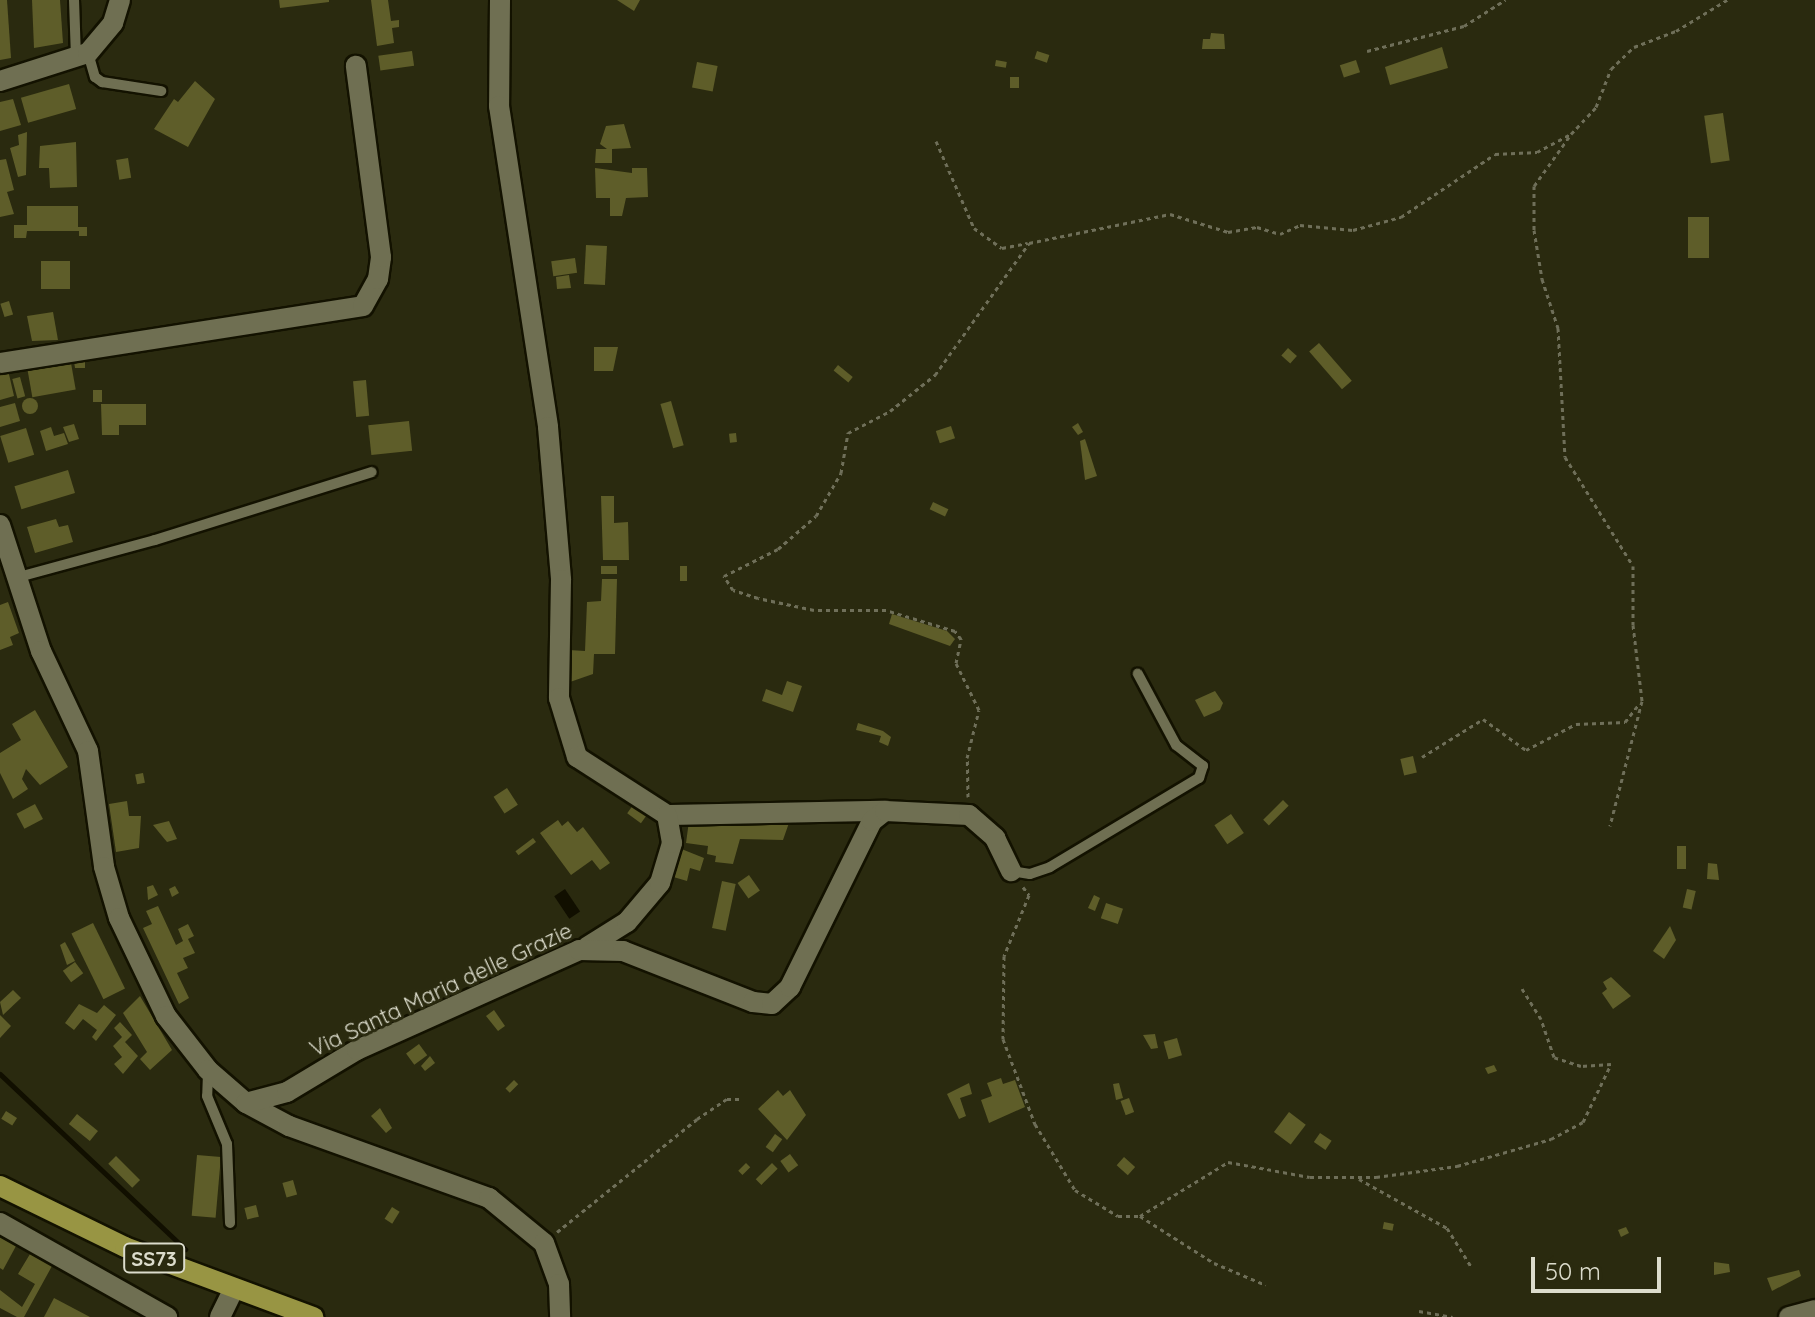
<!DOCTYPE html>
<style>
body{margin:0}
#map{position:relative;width:1815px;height:1317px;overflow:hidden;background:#2a2a0f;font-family:Quicksand,sans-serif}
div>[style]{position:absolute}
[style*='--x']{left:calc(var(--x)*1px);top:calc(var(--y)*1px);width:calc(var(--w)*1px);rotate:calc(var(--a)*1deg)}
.water>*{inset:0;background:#110f00;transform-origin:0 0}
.stream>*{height:5px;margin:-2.5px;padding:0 2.5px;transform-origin:2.5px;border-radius:2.5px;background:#110f00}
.building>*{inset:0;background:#5e5d29;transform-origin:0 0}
.round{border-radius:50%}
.path>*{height:3px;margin-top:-1.5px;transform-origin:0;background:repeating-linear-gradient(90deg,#6f6f59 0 4px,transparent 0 8px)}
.roads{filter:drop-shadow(2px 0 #131200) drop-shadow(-2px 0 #131200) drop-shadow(0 2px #131200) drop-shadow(0 -2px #131200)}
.service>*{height:10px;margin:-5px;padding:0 5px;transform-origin:5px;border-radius:5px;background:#6f6f52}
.minor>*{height:20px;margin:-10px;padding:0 10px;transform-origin:10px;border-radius:10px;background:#6f6f52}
.primary>*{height:20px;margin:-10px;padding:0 10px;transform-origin:10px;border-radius:10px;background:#989543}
span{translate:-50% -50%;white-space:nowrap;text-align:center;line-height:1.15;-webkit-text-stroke:6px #2a2a0f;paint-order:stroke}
.shield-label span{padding:2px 6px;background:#2a2a0f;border:2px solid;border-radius:6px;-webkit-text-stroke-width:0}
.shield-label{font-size:20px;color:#dcdccc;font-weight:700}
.street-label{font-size:22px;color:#dcdccc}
.scale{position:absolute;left:1531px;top:1257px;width:130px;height:36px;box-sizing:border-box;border:4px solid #dcdccc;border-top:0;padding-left:10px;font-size:24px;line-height:28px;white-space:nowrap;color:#dcdccc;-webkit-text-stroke:6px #2a2a0f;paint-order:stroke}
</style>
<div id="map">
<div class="water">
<i style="left:565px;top:889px;width:27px;height:13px;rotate:56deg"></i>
</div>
<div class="stream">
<i style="--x:0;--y:1074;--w:255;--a:43.4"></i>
</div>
<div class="building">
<i style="clip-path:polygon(0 0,7px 0,11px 58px,0 60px)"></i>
<i style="clip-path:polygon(32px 0,60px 0,63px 43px,34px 48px)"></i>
<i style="clip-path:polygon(279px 0,329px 0,329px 2px,280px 8px)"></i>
<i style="clip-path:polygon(371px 0,388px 0,391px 21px,399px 20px,399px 27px,392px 28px,394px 43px,377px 46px)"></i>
<i style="clip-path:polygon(617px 0,640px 0,634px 11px)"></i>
<i style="clip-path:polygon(1211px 33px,1224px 34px,1225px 49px,1202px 49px,1203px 39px,1210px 39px)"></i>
<i style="clip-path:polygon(1442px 47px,1448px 68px,1390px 85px,1385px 67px)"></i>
<i style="left:412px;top:51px;width:15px;height:34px;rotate:82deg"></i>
<i style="left:1037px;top:51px;width:13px;height:8px;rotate:18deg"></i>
<i style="left:996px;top:60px;width:11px;height:6px;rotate:10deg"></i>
<i style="left:1356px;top:60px;width:13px;height:17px;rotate:72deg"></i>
<i style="left:697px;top:62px;width:21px;height:26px;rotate:11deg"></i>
<i style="left:1010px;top:77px;width:9px;height:11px"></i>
<i style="clip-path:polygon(195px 81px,215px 99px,188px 147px,154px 129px,174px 99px,178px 102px)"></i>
<i style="left:69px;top:84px;width:26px;height:50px;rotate:74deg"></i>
<i style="clip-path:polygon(13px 99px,21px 125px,0 131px,0 102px)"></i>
<i style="left:1723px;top:113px;width:48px;height:19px;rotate:82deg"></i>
<i style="clip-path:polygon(624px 124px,631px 148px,612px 149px,612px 163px,595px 163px,596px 149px,607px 149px,600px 144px,606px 126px)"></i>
<i style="clip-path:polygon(27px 132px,26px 175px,18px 177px,10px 148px,19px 145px,18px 135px)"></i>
<i style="clip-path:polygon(76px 142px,77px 187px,50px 188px,49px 168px,39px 168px,40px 146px)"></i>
<i style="left:128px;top:158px;width:20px;height:12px;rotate:81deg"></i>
<i style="clip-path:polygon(6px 159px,14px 190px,7px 192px,14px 214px,0 217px,0 160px)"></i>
<i style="clip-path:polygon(595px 168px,632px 173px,632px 168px,647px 168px,648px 197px,626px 198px,622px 216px,610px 216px,610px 198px,596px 198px)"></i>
<i style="clip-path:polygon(27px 206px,78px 206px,78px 227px,87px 227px,87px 236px,79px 236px,79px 231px,27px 231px,26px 238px,14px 238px,14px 225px,27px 225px)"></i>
<i style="left:1688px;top:217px;width:21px;height:41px"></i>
<i style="left:586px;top:245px;width:21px;height:39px;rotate:3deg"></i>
<i style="left:575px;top:258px;width:15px;height:24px;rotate:82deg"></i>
<i style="left:41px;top:261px;width:29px;height:28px"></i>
<i style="clip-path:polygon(569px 275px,571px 288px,557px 289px,556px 277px)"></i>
<i style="left:9px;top:301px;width:14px;height:9px;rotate:73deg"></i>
<i style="clip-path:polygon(53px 312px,58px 340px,32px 341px,27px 316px)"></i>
<i style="left:1319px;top:343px;width:50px;height:13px;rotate:49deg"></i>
<i style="clip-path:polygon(594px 347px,618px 347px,613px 371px,594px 371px)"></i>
<i style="left:1288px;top:348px;width:12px;height:10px;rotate:42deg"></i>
<i style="clip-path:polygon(85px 360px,85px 368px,75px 368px,74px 361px)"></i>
<i style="left:71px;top:363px;width:27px;height:44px;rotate:80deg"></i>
<i style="left:838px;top:365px;width:19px;height:7px;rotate:39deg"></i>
<i style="clip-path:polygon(8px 370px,14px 396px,0 400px,0 372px)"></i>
<i style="left:20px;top:377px;width:20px;height:8px;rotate:75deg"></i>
<i style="left:366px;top:380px;width:36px;height:13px;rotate:85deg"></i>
<i style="left:93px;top:390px;width:9px;height:12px"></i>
<i class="round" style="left:22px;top:398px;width:16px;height:16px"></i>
<i style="left:671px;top:401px;width:46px;height:11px;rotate:74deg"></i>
<i style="clip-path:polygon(15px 403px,20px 421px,0 427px,0 407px)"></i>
<i style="clip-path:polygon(101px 404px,146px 404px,146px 425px,119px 425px,119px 435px,102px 435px)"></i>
<i style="left:409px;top:421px;width:30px;height:41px;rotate:84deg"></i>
<i style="clip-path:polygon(1078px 423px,1083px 432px,1078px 435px,1072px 427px)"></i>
<i style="clip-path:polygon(74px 424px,79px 439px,69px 442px,63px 427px)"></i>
<i style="left:951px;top:426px;width:13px;height:16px;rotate:72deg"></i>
<i style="clip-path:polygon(51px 427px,54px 436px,64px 433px,68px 444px,46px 451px,40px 431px)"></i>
<i style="left:26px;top:428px;width:28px;height:27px;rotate:73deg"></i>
<i style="left:736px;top:433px;width:9px;height:7px;rotate:84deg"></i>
<i style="clip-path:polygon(1085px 439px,1097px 476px,1085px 480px,1080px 441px)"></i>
<i style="left:68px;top:470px;width:24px;height:56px;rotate:73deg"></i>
<i style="clip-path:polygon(601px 496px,614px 496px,614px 523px,628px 522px,629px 560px,603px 560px)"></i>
<i style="left:933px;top:502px;width:17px;height:8px;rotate:25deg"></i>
<i style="clip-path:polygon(56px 519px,59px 527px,68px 525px,73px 542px,35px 553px,27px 527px)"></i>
<i style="left:601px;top:566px;width:16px;height:8px"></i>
<i style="left:680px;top:566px;width:7px;height:15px"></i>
<i style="clip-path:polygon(602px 579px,617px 579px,615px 654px,594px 654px,593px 674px,570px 682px,569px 650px,585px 651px,587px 602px,601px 601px)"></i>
<i style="clip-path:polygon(8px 602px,19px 633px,10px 637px,13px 645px,0 650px,0 605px)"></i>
<i style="clip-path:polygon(892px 614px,947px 631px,955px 639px,950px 646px,889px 624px)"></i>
<i style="clip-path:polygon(787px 681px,802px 686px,793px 712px,762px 701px,766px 689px,782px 695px)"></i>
<i style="clip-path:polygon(1215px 691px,1223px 703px,1220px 710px,1204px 717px,1195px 700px)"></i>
<i style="clip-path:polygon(35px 710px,68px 767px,40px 785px,26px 769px,22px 779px,28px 789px,13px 799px,0 773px,0 753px,21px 740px,12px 724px)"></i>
<i style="clip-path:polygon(858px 723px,883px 731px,891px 737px,888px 746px,879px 742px,881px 736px,856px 730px)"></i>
<i style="left:1413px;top:756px;width:17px;height:13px;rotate:77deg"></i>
<i style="left:143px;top:773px;width:10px;height:8px;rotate:79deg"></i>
<i style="left:507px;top:788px;width:20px;height:16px;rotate:57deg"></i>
<i style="left:1283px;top:800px;width:8px;height:28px;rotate:45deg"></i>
<i style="clip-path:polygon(127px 801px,129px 816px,141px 816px,139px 848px,116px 852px,109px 804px)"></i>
<i style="left:636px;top:801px;width:17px;height:15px;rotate:36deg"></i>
<i style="left:35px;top:804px;width:17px;height:21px;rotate:62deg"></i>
<i style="left:1231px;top:814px;width:23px;height:20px;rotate:56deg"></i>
<i style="clip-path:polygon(558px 820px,562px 826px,568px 821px,577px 832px,583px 827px,610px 863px,600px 870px,592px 860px,571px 875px,540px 833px)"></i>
<i style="clip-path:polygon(790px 820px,783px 840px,740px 839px,733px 864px,715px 862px,716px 856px,707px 854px,708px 846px,686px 843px,689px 821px)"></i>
<i style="clip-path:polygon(169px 821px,177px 839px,167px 842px,153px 825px)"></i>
<i style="left:533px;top:838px;width:5px;height:22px;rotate:53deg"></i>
<i style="clip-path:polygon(674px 846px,704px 858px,700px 871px,690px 868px,687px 881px,670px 876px)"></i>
<i style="left:1677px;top:846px;width:9px;height:23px"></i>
<i style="clip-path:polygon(1708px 863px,1717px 864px,1719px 880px,1707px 879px)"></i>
<i style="left:749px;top:875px;width:19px;height:14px;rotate:55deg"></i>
<i style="left:722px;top:881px;width:14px;height:48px;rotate:12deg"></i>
<i style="clip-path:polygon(153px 885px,158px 895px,148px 900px,147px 887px)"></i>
<i style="clip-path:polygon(175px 886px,179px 893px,172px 897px,169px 889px)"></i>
<i style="left:1687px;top:889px;width:9px;height:19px;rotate:13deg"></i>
<i style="clip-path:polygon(1094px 895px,1100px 898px,1095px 911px,1088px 908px)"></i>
<i style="left:1106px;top:903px;width:18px;height:16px;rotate:19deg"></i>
<i style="clip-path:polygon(158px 906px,176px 945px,183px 941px,178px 929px,188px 924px,194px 936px,188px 939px,195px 953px,183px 958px,188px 968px,177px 973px,189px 998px,179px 1004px,143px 928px,152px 924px,146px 911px)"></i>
<i style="left:93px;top:923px;width:73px;height:24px;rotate:64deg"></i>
<i style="clip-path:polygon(1670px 926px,1676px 940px,1664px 959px,1653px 951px)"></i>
<i style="clip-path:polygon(65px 942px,75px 961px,67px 965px,60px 945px)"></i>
<i style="left:75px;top:962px;width:14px;height:15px;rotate:54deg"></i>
<i style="clip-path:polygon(1611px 977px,1631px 996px,1613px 1009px,1602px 993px,1607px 989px,1603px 982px)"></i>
<i style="clip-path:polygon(13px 990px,21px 998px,3px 1015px,0 1002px)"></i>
<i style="clip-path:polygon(140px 996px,172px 1050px,150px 1070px,140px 1059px,147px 1052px,123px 1013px)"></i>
<i style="clip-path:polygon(79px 1004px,97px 1013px,104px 1005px,116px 1015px,96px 1041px,92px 1037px,97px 1030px,83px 1019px,74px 1030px,65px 1023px)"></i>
<i style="clip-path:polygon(494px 1010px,505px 1026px,498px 1031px,486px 1016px)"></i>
<i style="clip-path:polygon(0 1015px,11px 1026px,0 1038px)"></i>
<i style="clip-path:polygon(120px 1022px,132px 1035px,125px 1042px,138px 1056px,123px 1074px,114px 1064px,122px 1057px,113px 1046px,122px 1037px,114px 1028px)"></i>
<i style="clip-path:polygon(1155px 1034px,1158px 1048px,1151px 1049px,1143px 1035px)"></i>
<i style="left:1177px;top:1038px;width:18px;height:14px;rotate:74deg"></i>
<i style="left:419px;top:1044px;width:14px;height:16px;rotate:54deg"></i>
<i style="clip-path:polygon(430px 1056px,435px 1063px,425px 1071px,421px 1066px)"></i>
<i style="clip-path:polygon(1494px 1065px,1497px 1071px,1488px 1074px,1485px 1068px)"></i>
<i style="clip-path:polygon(1001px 1078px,1003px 1084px,1015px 1080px,1025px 1107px,989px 1123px,981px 1100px,992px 1096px,987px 1083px)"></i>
<i style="left:514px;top:1080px;width:6px;height:12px;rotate:45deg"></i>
<i style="clip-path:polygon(969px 1083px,972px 1094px,960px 1098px,966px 1116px,959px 1119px,947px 1094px)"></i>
<i style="clip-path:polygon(1119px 1083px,1123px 1098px,1116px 1100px,1113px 1084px)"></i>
<i style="clip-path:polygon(778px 1090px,783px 1096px,790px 1090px,806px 1115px,787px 1140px,758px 1109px)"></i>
<i style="left:1129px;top:1098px;width:15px;height:9px;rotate:70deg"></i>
<i style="clip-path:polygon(380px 1108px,392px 1128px,386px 1133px,371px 1116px)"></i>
<i style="left:6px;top:1111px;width:13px;height:9px;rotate:32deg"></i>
<i style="left:1289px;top:1112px;width:21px;height:25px;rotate:37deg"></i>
<i style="left:77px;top:1114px;width:27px;height:13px;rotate:39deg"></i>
<i style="left:1320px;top:1133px;width:14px;height:11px;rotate:34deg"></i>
<i style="left:775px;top:1134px;width:9px;height:16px;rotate:36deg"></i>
<i style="left:790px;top:1154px;width:14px;height:12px;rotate:54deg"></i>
<i style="left:197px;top:1155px;width:24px;height:61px;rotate:5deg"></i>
<i style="left:116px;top:1156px;width:34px;height:11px;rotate:45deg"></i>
<i style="left:1124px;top:1157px;width:15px;height:11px;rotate:42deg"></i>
<i style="left:746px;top:1163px;width:6px;height:11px;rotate:45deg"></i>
<i style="left:772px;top:1163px;width:8px;height:23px;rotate:45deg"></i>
<i style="left:293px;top:1180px;width:15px;height:11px;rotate:74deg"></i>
<i style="left:256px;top:1205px;width:12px;height:12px;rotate:76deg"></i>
<i style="left:392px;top:1207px;width:9px;height:14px;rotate:32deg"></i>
<i style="left:1384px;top:1222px;width:10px;height:7px;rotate:11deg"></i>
<i style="clip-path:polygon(1626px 1227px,1629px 1233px,1621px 1237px,1618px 1230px)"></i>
<i style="clip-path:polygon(0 1237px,16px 1246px,3px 1270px,0 1268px)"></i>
<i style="clip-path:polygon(30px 1254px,52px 1266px,24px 1317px,17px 1317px,0 1308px,0 1290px,22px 1307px,35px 1284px,18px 1274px)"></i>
<i style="clip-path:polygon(1714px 1262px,1729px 1264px,1730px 1272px,1714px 1275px)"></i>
<i style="clip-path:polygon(1799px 1270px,1801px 1276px,1772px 1291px,1767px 1278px)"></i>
<i style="clip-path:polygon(54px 1298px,90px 1317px,44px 1317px)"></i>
</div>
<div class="path">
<i style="--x:1367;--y:51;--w:100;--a:-14.5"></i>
<i style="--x:1464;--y:26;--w:49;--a:-32.4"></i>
<i style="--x:1569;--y:137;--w:60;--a:125.5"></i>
<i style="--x:1534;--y:186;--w:44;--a:90"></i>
<i style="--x:1534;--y:230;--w:50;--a:80.7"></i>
<i style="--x:1542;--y:279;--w:52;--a:71.9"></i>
<i style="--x:1558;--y:328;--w:129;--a:86.9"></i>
<i style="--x:1565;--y:457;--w:128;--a:58"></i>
<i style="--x:1633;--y:566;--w:59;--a:90"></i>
<i style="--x:1633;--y:625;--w:77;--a:83.2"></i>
<i style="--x:1642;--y:701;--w:129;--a:104.4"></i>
<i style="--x:936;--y:141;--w:95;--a:66.4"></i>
<i style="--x:974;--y:228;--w:34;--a:36"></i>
<i style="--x:1002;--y:248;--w:26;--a:-11"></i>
<i style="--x:1422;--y:757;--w:72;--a:-31.9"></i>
<i style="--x:1483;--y:719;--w:53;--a:35.8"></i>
<i style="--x:1526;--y:750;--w:56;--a:-27.5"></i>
<i style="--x:1576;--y:724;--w:49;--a:-2.3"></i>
<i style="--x:1625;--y:722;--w:23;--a:-52"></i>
<i style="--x:968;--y:797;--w:39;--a:-91"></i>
<i style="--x:967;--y:758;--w:49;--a:-76"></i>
<i style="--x:979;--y:710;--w:52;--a:-116.1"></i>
<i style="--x:956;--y:663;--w:25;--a:-78"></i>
<i style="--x:961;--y:639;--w:10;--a:-127"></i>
<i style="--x:955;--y:631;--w:72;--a:-163.1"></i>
<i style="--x:886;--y:610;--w:72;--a:180"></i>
<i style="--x:814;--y:610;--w:57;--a:-167.9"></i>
<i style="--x:758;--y:598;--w:26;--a:-162"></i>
<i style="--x:733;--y:590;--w:17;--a:-123"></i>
<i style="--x:724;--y:576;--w:60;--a:-26.6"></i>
<i style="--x:778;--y:549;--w:50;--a:-41"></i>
<i style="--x:816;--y:516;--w:50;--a:-59.8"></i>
<i style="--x:841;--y:473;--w:41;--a:-80.1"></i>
<i style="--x:848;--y:433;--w:47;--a:-27.6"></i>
<i style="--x:890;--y:411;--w:58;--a:-38.7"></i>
<i style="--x:935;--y:375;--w:162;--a:-54.5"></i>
<i style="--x:1029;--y:243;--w:144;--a:-11.6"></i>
<i style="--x:1170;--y:214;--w:61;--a:17.2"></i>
<i style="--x:1228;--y:232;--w:29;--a:-10"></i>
<i style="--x:1257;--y:227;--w:24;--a:17"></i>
<i style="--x:1280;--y:234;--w:22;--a:-24"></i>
<i style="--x:1300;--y:225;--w:53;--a:5.4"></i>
<i style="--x:1353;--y:230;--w:50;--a:-15.2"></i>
<i style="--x:1401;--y:217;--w:113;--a:-33.8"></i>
<i style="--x:1495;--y:154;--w:42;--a:-2.7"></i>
<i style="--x:1537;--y:152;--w:38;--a:-28"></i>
<i style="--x:1571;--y:134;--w:37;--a:-47"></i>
<i style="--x:1596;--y:107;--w:41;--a:-68.5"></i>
<i style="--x:1611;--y:69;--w:32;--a:-44"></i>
<i style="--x:1634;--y:47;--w:45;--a:-20.9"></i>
<i style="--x:1676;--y:31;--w:60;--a:-31.3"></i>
<i style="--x:1023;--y:887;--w:10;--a:53"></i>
<i style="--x:1029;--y:895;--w:66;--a:112.3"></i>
<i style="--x:1004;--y:956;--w:83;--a:90.7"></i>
<i style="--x:1003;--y:1039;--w:91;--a:69.4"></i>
<i style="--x:1035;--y:1124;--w:77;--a:58.8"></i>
<i style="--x:1075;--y:1190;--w:50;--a:31.2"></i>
<i style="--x:1118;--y:1216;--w:22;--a:0"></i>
<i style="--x:1140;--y:1216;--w:103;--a:-31.5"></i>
<i style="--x:1228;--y:1162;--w:83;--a:10.4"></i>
<i style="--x:1310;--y:1177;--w:66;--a:0"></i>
<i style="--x:1376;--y:1177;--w:82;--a:-7.7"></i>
<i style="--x:1457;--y:1166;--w:98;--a:-16"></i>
<i style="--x:1551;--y:1139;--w:36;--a:-28"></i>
<i style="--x:1583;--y:1122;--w:64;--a:-64.2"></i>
<i style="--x:1611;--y:1064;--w:30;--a:176"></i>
<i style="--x:1581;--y:1066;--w:28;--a:-162"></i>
<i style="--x:1554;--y:1057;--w:40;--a:-108.9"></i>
<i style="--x:1541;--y:1019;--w:36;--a:-122"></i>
<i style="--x:1359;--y:1179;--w:101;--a:29.1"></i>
<i style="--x:1447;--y:1228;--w:47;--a:58"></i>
<i style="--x:1140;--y:1216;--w:88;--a:32.4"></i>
<i style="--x:1214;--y:1263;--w:56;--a:22.9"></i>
<i style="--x:557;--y:1232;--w:180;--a:-38.9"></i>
<i style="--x:697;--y:1119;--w:36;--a:-34"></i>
<i style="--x:727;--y:1099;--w:16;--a:0"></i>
<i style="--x:1419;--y:1311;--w:34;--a:10"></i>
</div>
<div class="roads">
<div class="service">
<i style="--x:74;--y:0;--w:58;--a:88"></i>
<i style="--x:88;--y:53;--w:25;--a:74"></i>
<i style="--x:95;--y:77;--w:9;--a:36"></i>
<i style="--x:102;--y:82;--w:60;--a:8.7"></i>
<i style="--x:15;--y:578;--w:145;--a:-15.2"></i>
<i style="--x:155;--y:540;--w:227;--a:-17.4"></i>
<i style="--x:1011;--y:871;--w:19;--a:9"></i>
<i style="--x:1030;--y:874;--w:21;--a:-19"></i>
<i style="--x:1050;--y:867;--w:174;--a:-30.9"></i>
<i style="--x:1199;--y:778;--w:13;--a:-72"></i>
<i style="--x:1203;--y:766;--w:34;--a:-142"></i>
<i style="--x:1176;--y:745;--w:81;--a:-118.2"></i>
<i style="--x:208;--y:1073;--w:23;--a:92"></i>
<i style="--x:207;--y:1096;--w:52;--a:67.4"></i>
<i style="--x:227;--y:1144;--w:79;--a:87.8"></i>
</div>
<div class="minor">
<i style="--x:500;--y:0;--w:106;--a:90.5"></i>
<i style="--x:499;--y:106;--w:325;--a:81.3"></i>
<i style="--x:548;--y:427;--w:154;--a:85.1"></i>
<i style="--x:561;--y:580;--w:118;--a:91"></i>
<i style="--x:559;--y:698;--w:62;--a:73"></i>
<i style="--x:577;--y:757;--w:107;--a:32.8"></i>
<i style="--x:667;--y:815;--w:218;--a:-1.1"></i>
<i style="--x:0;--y:81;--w:92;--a:-17.7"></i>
<i style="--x:88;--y:53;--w:39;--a:-50"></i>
<i style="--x:113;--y:23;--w:24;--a:-73"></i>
<i style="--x:0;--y:363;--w:367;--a:-8.9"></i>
<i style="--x:363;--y:306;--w:31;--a:-61"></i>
<i style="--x:378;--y:279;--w:22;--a:-82"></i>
<i style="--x:381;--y:257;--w:193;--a:-97.5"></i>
<i style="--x:0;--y:525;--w:133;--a:72"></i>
<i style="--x:41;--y:651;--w:110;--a:64.8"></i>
<i style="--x:88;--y:751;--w:117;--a:82.1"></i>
<i style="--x:104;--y:867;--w:53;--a:73.6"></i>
<i style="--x:119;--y:918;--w:109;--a:64.4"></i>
<i style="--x:166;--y:1016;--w:68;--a:52.1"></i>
<i style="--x:208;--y:1070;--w:50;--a:41"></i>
<i style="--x:246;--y:1103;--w:49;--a:28.1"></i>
<i style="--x:289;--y:1126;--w:213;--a:19.8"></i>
<i style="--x:489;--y:1198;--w:71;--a:39.3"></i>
<i style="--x:544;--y:1243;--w:44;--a:69.9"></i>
<i style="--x:559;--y:1284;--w:33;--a:88"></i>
<i style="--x:587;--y:947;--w:47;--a:-32"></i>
<i style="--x:627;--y:922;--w:51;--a:-49.8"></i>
<i style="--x:660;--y:883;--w:42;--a:-73.3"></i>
<i style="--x:672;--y:843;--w:28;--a:-100"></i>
<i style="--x:246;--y:1103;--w:42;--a:-15"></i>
<i style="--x:287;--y:1092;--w:82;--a:-31"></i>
<i style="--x:357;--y:1050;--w:243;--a:-24.2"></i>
<i style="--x:579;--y:950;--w:44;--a:1.3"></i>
<i style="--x:623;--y:951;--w:140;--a:21.4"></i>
<i style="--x:753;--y:1002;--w:19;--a:6"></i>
<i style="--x:772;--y:1004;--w:25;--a:-43"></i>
<i style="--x:790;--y:987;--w:185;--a:-63.7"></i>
<i style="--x:872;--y:821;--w:16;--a:-38"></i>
<i style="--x:885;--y:811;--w:84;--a:2.7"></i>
<i style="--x:969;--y:815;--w:35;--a:41"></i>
<i style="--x:995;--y:838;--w:37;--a:64"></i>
<i style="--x:0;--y:1223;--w:192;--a:29.4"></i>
<i style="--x:220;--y:1317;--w:30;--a:-64"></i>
<i style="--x:1789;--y:1317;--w:27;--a:-15"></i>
</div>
<div class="primary">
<i style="--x:0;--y:1186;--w:139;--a:26"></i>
<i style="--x:125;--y:1247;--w:201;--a:20.4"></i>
</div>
</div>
<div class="shield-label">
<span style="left:154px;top:1258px">SS73</span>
</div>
<div class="street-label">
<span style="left:441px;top:990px;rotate:-25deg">Via Santa Maria delle Grazie</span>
</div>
<div class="scale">50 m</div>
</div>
